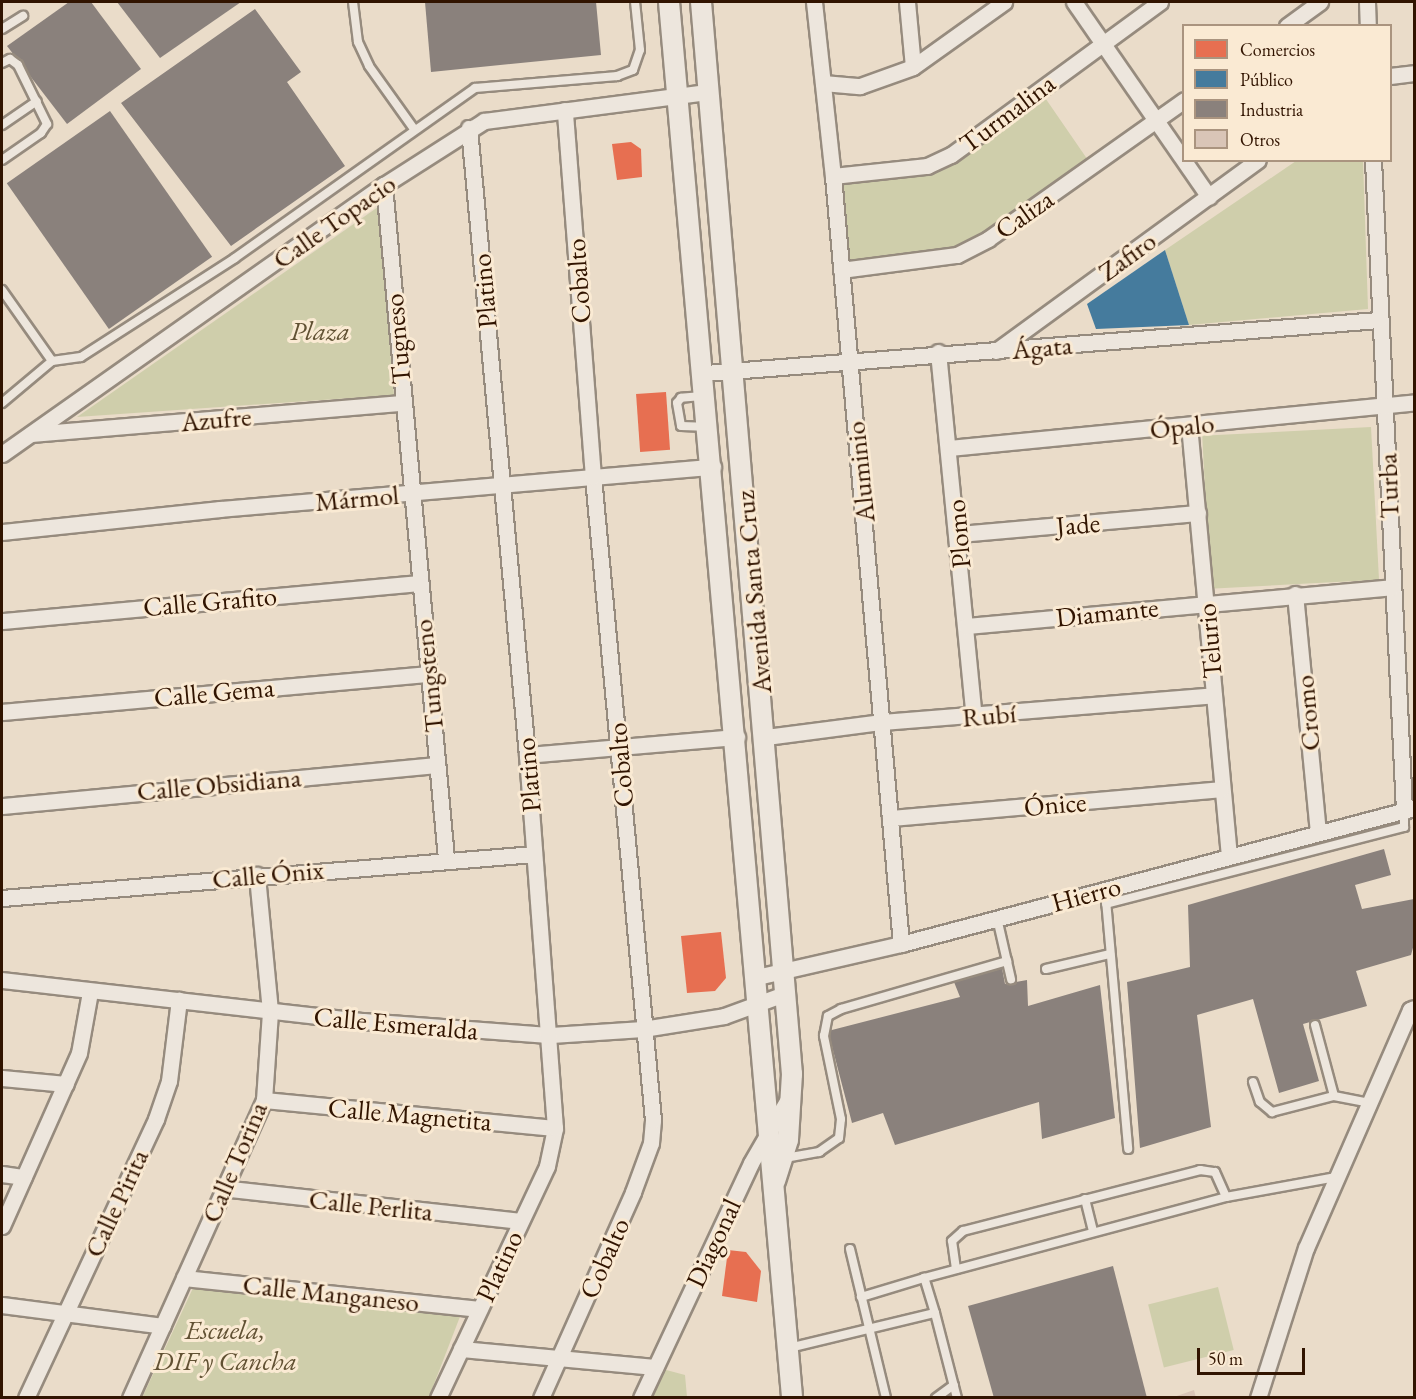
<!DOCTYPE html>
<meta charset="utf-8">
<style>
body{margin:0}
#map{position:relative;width:1416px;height:1399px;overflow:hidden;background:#eadcc9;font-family:"EB Garamond",serif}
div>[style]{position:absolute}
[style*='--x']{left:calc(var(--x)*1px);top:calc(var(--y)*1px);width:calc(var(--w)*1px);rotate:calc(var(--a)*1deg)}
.green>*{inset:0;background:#cfceab;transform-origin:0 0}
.shops>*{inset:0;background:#e76f51;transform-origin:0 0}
.public>*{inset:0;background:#457b9d}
.industry>*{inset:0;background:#8a817c;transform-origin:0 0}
.building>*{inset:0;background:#d9c5b7}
.roads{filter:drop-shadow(2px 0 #968b7e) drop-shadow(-2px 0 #968b7e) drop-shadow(0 2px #968b7e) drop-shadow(0 -2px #968b7e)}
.service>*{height:8px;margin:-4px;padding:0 4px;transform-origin:4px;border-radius:4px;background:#ede6dd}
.minor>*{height:15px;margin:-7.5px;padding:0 7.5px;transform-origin:7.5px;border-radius:7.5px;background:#ede6dd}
.tertiary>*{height:20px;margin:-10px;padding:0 10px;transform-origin:10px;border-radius:10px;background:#ede6dd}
span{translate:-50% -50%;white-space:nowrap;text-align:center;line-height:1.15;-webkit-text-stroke:6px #faead3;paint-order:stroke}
.street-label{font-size:27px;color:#311400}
.park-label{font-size:27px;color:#615133;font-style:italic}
.frame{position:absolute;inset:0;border:3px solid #311400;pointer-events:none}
.legend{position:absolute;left:1182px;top:24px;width:210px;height:138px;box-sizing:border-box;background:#faead3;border:2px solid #aa947f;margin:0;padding:8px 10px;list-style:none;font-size:18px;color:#311400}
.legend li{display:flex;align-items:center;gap:12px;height:30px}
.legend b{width:30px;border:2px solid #aa947f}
.scale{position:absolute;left:1197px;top:1348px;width:108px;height:27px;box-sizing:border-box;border:3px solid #311400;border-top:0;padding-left:8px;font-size:18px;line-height:21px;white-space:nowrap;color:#311400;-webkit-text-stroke:4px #faead3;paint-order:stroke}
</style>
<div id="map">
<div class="green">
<i style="clip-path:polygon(1039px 89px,1092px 166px,957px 255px,841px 270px,833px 176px,927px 166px)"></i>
<i style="clip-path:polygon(1296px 161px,1363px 161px,1368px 309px,1189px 325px,1165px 250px)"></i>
<i style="clip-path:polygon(378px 207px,394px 395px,77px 417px)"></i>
<i style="left:1371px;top:427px;width:153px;height:169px;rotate:87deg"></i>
<i style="left:1218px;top:1287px;width:65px;height:72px;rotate:76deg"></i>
<i style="clip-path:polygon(193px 1288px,461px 1314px,429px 1397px,142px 1398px)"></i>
<i style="clip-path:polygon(655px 1367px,685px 1375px,687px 1397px,641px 1398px)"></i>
</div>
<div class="shops">
<i style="clip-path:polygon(631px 142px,641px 149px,642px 177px,617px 180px,612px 144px)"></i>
<i style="left:666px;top:392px;width:58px;height:30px;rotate:86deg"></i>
<i style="clip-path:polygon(721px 932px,726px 978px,715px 991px,687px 993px,681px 936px)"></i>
<i style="clip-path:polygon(728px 1250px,746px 1252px,761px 1271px,757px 1302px,722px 1296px)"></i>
</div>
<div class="public">
<i style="clip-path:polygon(1165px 250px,1189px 325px,1096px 329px,1087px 304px)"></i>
</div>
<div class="industry">
<i style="clip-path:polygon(69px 2px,91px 2px,141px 69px,67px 124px,7px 46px)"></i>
<i style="clip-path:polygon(117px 2px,241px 2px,160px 58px)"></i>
<i style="clip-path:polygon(425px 2px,596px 2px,601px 55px,431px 72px)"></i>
<i style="clip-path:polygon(255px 9px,301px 72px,287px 82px,345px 166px,231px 246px,121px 103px)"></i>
<i style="left:110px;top:111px;width:178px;height:126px;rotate:55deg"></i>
<i style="clip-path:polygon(1384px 849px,1391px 875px,1355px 885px,1362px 909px,1414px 899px,1414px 944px,1411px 955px,1356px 971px,1367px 1006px,1303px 1024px,1319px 1081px,1279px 1093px,1253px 999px,1197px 1015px,1211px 1127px,1140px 1148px,1127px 982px,1190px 967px,1188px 905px)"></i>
<i style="clip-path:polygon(1002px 968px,1005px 984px,1027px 980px,1028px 1006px,1100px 985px,1115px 1118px,1042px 1139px,1039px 1102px,895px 1145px,883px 1113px,852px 1123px,828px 1031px,960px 997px,954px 982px)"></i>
<i style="clip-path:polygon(1113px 1266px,1147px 1398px,994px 1398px,968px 1306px)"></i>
</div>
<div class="building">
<i style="clip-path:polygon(1194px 1390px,1196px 1398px,1174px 1398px,1174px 1397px)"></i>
</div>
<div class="roads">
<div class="service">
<i style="--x:353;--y:2;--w:40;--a:82.9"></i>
<i style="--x:358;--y:42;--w:26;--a:65"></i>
<i style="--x:369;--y:66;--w:77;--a:54.5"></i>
<i style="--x:2;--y:29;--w:25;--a:-32"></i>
<i style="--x:2;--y:63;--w:9;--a:-27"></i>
<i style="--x:10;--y:59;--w:10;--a:37"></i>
<i style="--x:18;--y:65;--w:66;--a:63.8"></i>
<i style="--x:47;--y:124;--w:11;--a:124"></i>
<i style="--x:41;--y:133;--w:47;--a:145.3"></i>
<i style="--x:2;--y:125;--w:42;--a:-34.4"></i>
<i style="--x:2;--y:290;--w:87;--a:54.8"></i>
<i style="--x:702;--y:396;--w:21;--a:175"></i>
<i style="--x:681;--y:398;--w:6;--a:129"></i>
<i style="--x:677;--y:403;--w:23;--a:80"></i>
<i style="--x:681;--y:426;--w:23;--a:2"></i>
<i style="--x:2;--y:403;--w:65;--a:-40"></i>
<i style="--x:52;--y:361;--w:29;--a:-8"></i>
<i style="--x:81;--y:357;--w:183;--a:-32.7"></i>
<i style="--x:235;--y:258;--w:294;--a:-35.3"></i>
<i style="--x:475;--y:88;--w:143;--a:-4.8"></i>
<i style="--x:617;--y:76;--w:17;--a:-21"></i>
<i style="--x:633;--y:70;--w:21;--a:-71"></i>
<i style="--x:640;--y:50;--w:48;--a:-95.9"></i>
<i style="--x:1105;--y:889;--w:261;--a:84.9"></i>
<i style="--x:1106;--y:904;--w:308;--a:-14.5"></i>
<i style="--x:1404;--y:827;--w:16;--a:-90"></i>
<i style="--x:997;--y:918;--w:63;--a:77.1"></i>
<i style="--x:1046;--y:969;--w:66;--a:-13.2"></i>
<i style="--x:1315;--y:1025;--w:73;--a:75"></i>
<i style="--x:1253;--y:1082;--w:21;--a:71"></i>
<i style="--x:1260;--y:1102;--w:16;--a:40"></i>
<i style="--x:1272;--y:1112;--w:64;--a:-14.5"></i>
<i style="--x:1334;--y:1096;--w:36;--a:11"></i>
<i style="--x:785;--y:1158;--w:35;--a:-10"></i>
<i style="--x:819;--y:1152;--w:24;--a:-35"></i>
<i style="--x:839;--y:1138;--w:19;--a:-84"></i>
<i style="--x:841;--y:1119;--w:85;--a:-101.6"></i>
<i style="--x:824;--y:1036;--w:20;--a:-79"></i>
<i style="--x:828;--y:1016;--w:15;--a:-28"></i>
<i style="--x:841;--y:1009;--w:173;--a:-16.1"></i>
<i style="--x:1085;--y:1199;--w:34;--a:76"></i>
<i style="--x:850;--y:1249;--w:153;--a:76.4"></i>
<i style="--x:956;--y:1269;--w:28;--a:-98"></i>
<i style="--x:952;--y:1241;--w:15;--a:-42"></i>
<i style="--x:963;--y:1231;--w:245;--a:-14.4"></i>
<i style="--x:1200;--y:1170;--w:15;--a:8"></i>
<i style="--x:1215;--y:1172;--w:27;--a:66"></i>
<i style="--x:924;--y:1278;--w:313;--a:-15"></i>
<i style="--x:1226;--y:1197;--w:112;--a:-10.3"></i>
<i style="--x:935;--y:1313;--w:88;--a:75.5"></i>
<i style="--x:789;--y:1348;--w:150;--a:-13.5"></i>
<i style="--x:935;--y:1313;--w:37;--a:-107"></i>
<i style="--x:924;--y:1278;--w:66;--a:163.2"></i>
<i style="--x:936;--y:1398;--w:22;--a:-36"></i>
</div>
<div class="minor">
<i style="--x:814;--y:2;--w:175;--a:83.8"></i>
<i style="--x:833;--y:176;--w:771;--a:84.94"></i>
<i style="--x:907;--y:2;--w:65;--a:84.7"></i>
<i style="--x:1074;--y:2;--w:237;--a:55.3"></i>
<i style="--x:1367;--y:2;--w:24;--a:88"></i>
<i style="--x:1287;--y:26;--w:41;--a:-36"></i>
<i style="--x:1390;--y:76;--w:24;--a:-7"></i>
<i style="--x:823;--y:83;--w:37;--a:5"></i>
<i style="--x:860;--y:86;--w:56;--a:-19.7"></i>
<i style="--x:913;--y:67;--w:112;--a:-35.5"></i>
<i style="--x:1373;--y:160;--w:652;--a:87.27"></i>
<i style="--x:833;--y:176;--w:95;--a:-6.1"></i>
<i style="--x:927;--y:166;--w:26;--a:-25"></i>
<i style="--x:951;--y:155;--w:259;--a:-36.2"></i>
<i style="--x:384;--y:185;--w:677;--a:84.74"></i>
<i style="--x:841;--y:270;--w:117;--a:-7.4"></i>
<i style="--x:957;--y:255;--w:35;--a:-27"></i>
<i style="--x:988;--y:239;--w:240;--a:-35.3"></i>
<i style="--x:996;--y:351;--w:324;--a:-36.1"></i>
<i style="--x:938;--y:352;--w:366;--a:84.4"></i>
<i style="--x:705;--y:373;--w:676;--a:-4.5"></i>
<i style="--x:1189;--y:425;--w:433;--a:84.7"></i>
<i style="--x:31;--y:434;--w:372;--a:-4.8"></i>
<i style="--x:949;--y:448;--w:467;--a:-5.6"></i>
<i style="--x:2;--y:454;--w:467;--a:-35.2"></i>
<i style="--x:384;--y:185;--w:119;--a:-32.6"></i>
<i style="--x:484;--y:121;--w:225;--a:-7.4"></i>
<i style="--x:2;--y:532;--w:219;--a:-6"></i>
<i style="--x:220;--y:509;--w:495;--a:-4.9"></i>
<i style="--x:958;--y:534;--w:241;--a:-5"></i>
<i style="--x:1295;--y:594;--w:240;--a:84.5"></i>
<i style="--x:2;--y:621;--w:420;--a:-5.2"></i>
<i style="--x:966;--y:626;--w:428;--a:-5.2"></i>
<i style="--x:2;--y:712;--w:427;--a:-5.1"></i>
<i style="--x:766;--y:737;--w:117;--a:-7.4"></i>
<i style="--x:882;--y:722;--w:333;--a:-4.6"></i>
<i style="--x:527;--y:755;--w:211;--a:-4.9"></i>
<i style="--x:2;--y:806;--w:437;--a:-5.4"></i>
<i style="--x:890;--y:818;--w:332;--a:-5"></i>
<i style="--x:2;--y:898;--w:534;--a:-4.73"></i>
<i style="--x:757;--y:977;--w:148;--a:-12.9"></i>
<i style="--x:901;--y:944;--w:531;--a:-14.85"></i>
<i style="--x:2;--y:980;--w:363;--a:6.5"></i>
<i style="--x:363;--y:1021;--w:189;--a:4.3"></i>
<i style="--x:551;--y:1035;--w:92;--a:-3.7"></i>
<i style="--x:643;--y:1029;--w:82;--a:-9.1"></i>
<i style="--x:724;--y:1016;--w:67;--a:-20.1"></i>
<i style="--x:2;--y:1078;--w:64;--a:5.4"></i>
<i style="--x:264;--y:1100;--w:292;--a:5.5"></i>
<i style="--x:2;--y:1174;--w:22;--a:8"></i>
<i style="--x:222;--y:1188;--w:300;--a:6.3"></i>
<i style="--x:2;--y:1226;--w:189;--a:-66"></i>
<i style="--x:79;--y:1053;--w:62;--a:-79.8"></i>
<i style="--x:184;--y:1278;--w:297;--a:6"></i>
<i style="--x:2;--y:1305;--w:162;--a:7.4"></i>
<i style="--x:461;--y:1349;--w:195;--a:5.3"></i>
<i style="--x:26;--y:1398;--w:308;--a:-65"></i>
<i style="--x:156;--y:1119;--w:40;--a:-71.1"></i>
<i style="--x:169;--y:1081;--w:82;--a:-83"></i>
<i style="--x:130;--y:1398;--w:327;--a:-65.8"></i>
<i style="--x:264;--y:1100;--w:89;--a:-86.1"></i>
<i style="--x:270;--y:1011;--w:137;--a:-95.5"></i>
<i style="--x:438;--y:1398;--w:256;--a:-64.8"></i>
<i style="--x:547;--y:1166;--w:39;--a:-78"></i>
<i style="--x:555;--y:1128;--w:374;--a:-94.3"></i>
<i style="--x:527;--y:755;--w:630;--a:-95.29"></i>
<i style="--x:541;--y:1398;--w:226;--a:-65.9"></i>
<i style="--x:633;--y:1192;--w:52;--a:-69.8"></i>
<i style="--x:651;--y:1143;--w:23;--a:-85"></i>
<i style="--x:653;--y:1120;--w:646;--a:-95.33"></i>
<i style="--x:593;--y:477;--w:368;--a:-94.4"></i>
<i style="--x:641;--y:1398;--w:259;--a:-64.9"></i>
<i style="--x:751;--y:1163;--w:80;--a:-59.9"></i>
<i style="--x:1258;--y:1398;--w:157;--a:-72.3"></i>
<i style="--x:1306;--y:1248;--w:260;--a:-66.4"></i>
<i style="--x:1410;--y:1010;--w:4;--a:-27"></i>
</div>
<div class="tertiary">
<i style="--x:669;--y:2;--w:1401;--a:84.96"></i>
<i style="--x:701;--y:2;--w:1076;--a:85.15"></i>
<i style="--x:792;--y:1074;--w:66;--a:93.5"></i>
<i style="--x:788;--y:1140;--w:43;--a:107.6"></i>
</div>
</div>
<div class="street-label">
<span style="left:1007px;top:113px;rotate:-37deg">Turmalina</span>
<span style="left:1024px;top:214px;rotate:-35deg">Caliza</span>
<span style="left:334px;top:221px;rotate:-35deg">Calle Topacio</span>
<span style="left:1127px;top:256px;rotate:-36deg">Zafiro</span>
<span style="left:578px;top:281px;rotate:-94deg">Cobalto</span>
<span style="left:484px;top:291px;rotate:-95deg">Platino</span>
<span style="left:397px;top:339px;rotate:-95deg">Tugneso</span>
<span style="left:1042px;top:347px;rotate:-5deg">Ágata</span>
<span style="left:216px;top:419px;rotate:-5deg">Azufre</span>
<span style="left:1182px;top:426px;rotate:-6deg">Ópalo</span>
<span style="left:860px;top:472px;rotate:-96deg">Aluminio</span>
<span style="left:1388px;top:486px;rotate:-92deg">Turba</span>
<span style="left:357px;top:498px;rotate:-5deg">Mármol</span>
<span style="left:1078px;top:524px;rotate:-5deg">Jade</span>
<span style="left:958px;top:534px;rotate:-95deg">Plomo</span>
<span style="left:753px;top:592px;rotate:-95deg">Avenida Santa Cruz</span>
<span style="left:210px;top:601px;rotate:-5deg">Calle Grafito</span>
<span style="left:1107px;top:612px;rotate:-6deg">Diamante</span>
<span style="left:1209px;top:641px;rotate:-95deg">Telurio</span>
<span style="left:428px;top:676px;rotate:-96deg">Tungsteno</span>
<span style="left:214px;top:692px;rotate:-5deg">Calle Gema</span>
<span style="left:1307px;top:713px;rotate:-95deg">Cromo</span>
<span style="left:989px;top:715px;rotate:-5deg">Rubí</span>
<span style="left:620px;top:765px;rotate:-95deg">Cobalto</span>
<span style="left:528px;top:775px;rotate:-95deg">Platino</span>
<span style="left:219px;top:784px;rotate:-5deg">Calle Obsidiana</span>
<span style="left:1055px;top:804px;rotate:-5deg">Ónice</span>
<span style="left:268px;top:874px;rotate:-5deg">Calle Ónix</span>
<span style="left:1086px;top:894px;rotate:-15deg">Hierro</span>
<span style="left:396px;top:1023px;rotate:5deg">Calle Esmeralda</span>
<span style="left:410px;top:1114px;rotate:5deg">Calle Magnetita</span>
<span style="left:234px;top:1162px;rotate:-67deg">Calle Torina</span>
<span style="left:116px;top:1203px;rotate:-65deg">Calle Pirita</span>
<span style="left:371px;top:1205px;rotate:6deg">Calle Perlita</span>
<span style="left:713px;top:1243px;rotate:-65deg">Diagonal</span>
<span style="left:604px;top:1258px;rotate:-66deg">Cobalto</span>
<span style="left:499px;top:1266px;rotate:-65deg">Platino</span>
<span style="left:331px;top:1293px;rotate:6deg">Calle Manganeso</span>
</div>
<div class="park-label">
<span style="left:320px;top:331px">Plaza</span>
<span style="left:225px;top:1345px">Escuela,<br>DIF y Cancha</span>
</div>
<div class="frame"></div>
<ul class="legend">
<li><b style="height:16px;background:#e76f51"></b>Comercios</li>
<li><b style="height:16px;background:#457b9d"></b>Público</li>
<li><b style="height:16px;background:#8a817c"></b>Industria</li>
<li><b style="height:16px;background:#d9c5b7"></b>Otros</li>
</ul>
<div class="scale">50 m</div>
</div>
